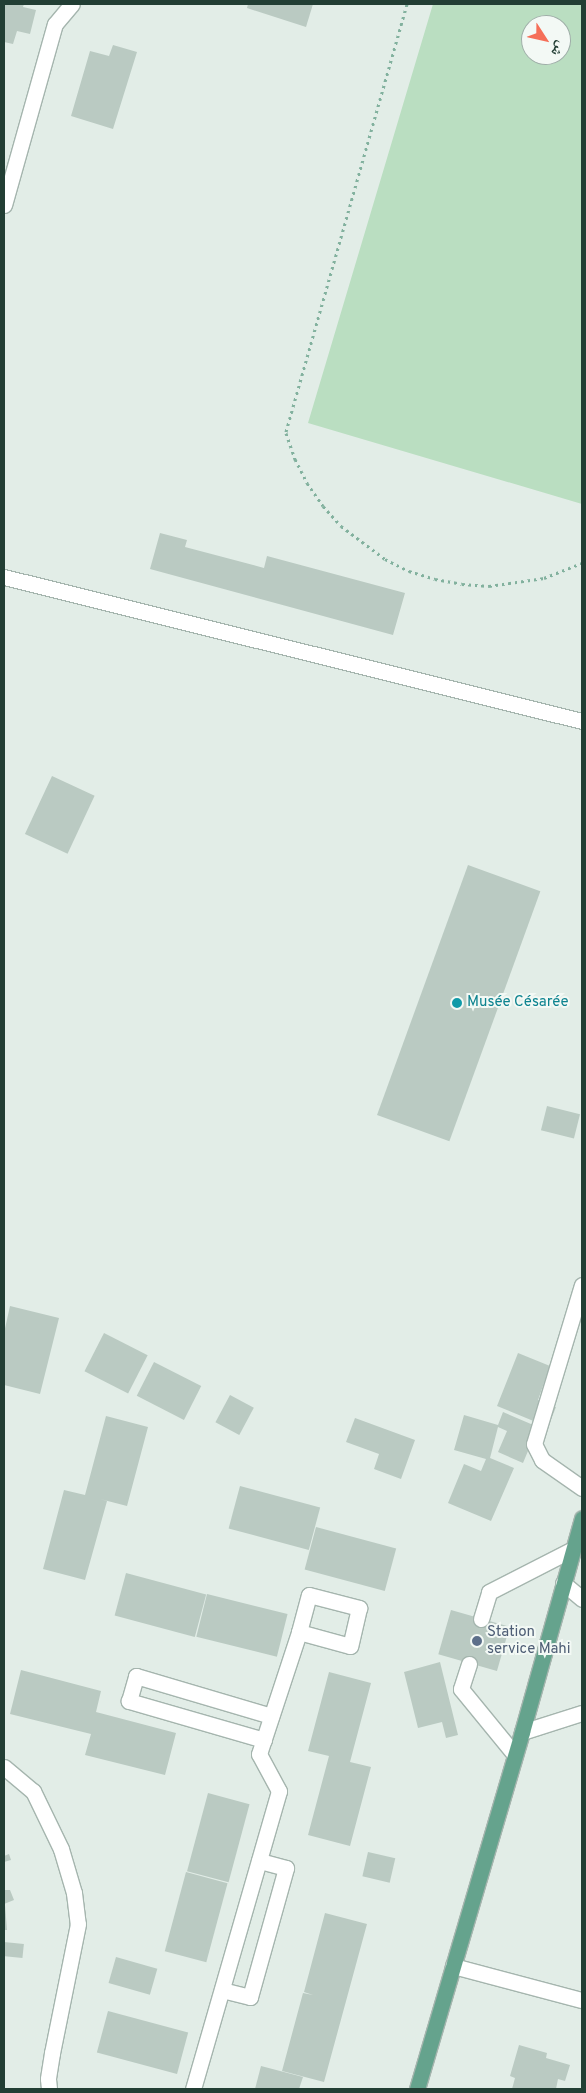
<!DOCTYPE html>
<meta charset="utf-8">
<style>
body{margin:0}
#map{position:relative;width:586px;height:2093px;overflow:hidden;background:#e2ede7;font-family:Overpass,"Noto Naskh Arabic",sans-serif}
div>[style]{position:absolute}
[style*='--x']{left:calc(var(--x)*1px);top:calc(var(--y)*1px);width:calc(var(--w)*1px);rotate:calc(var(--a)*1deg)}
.green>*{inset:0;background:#badec1}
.building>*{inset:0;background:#bacac2;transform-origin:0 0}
.path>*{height:3px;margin-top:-1.5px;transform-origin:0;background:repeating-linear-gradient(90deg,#82b19e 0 2.5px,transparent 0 6.5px)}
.roads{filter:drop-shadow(1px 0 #a5b5ae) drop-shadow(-1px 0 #a5b5ae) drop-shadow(0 1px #a5b5ae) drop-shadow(0 -1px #a5b5ae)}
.service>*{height:15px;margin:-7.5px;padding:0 7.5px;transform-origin:7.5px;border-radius:7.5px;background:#fff}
.minor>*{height:15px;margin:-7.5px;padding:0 7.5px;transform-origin:7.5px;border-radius:7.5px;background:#fff}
.primary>*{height:15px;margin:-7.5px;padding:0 7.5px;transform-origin:7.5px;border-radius:7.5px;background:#65a38d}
.dots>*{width:14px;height:14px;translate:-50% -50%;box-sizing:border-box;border:2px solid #f3f9f5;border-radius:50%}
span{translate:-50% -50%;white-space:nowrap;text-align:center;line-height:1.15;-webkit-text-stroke:4px #f3f9f5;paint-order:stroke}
.culture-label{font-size:15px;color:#0d838f}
.left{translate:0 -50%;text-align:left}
.service-label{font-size:15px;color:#4e5e75}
.frame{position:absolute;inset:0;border:5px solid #223e34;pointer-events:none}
.north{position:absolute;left:521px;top:15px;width:50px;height:50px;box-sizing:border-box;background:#f3f9f5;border:1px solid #9faea8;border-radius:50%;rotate:125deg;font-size:14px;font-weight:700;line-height:20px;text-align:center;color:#223e34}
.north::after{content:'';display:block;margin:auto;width:18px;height:22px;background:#f56f58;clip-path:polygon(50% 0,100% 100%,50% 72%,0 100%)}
</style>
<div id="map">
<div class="green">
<i style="clip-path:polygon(evenodd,433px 4px,582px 4px,582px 504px,308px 423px,433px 4px,531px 25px,561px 25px,561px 55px,531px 55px,531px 25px)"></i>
</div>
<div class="building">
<i style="clip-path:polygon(4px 4px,24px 4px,23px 7px,36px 10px,30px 34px,17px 31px,13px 44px,4px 42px)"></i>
<i style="clip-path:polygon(248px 4px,313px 4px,306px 27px,247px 8px)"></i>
<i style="clip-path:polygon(113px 45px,137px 52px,113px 129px,71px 116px,90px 51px,109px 56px)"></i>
<i style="clip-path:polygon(160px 533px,187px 540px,185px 547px,264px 568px,267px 556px,405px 593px,393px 635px,150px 569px)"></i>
<i style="left:52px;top:776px;width:47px;height:64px;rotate:25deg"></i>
<i style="left:468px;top:865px;width:77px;height:266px;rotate:20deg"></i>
<i style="left:547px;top:1106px;width:34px;height:25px;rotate:14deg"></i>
<i style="clip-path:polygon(10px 1306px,59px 1318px,40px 1394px,4px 1385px,4px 1333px)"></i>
<i style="left:104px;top:1333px;width:49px;height:43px;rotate:27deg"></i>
<i style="clip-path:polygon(518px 1353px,550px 1366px,538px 1400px,556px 1407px,548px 1427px,497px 1406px)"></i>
<i style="left:154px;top:1362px;width:53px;height:38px;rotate:27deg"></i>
<i style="left:230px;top:1395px;width:27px;height:31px;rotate:28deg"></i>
<i style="clip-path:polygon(503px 1412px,538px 1427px,523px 1463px,498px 1452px,507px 1431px,498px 1427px,490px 1458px,514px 1468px,491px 1521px,448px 1503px,464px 1464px,481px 1471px,486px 1459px,454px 1450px,464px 1415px,498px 1425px)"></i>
<i style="clip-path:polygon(106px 1416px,148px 1427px,127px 1506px,100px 1499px,107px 1501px,85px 1580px,43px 1569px,64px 1490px,85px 1495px)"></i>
<i style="clip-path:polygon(355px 1418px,415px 1440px,401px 1479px,374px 1469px,379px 1454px,346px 1442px)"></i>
<i style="left:240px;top:1486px;width:83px;height:44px;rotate:15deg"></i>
<i style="left:316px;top:1527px;width:83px;height:44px;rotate:15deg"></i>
<i style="left:126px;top:1573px;width:83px;height:44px;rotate:15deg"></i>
<i style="left:207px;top:1594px;width:83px;height:44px;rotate:14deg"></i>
<i style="left:451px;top:1610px;width:61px;height:46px;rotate:16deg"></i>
<i style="clip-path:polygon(440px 1662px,458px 1735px,446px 1738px,442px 1722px,418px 1728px,404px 1672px)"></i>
<i style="clip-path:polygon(21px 1670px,101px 1691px,96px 1712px,176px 1733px,165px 1775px,85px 1755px,91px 1734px,10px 1714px)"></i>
<i style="clip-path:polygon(329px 1672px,371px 1683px,350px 1762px,371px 1767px,350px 1846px,308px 1835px,329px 1756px,308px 1751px)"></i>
<i style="left:208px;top:1793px;width:43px;height:81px;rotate:15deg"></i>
<i style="left:368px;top:1852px;width:28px;height:25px;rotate:13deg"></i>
<i style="clip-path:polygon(9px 1854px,11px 1860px,4px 1862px,4px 1856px)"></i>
<i style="left:186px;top:1872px;width:43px;height:82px;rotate:15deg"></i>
<i style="clip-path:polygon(4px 1890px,10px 1890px,14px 1900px,4px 1904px)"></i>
<i style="clip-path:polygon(4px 1905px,5px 1905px,7px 1930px,4px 1930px)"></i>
<i style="clip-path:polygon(325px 1913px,367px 1924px,324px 2082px,282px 2071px,303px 1993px,313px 1995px,304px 1992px)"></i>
<i style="left:4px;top:1942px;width:20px;height:14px;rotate:6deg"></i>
<i style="left:116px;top:1957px;width:43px;height:27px;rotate:16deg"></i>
<i style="left:108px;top:2011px;width:83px;height:43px;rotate:15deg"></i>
<i style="clip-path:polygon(519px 2045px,547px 2053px,546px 2058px,570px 2065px,565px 2081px,558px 2079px,556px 2089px,512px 2089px,515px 2078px,510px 2076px)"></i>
<i style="clip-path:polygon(261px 2066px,303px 2077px,299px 2089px,255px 2089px)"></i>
</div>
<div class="path">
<i style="--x:407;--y:4;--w:446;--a:105.8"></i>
<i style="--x:286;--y:433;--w:28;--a:71"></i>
<i style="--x:295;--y:459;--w:27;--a:63"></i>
<i style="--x:307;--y:483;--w:28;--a:55"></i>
<i style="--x:323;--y:506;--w:27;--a:48"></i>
<i style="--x:341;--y:526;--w:55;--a:36.9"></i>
<i style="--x:385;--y:559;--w:27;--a:27"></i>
<i style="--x:409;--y:571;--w:27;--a:17"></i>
<i style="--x:435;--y:579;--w:27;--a:10"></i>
<i style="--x:462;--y:584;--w:27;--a:4"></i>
<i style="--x:489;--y:586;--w:56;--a:-8.3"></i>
<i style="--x:544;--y:578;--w:41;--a:-21.5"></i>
</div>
<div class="roads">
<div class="service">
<i style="--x:563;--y:1583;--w:25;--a:40"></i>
<i style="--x:481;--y:1619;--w:28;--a:-73"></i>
<i style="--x:489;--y:1592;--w:94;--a:-27.1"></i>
<i style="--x:469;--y:1664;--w:26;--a:108"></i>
<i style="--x:461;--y:1689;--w:85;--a:50.7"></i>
<i style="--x:522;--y:1732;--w:63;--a:-17.6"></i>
</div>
<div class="minor">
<i style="--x:4;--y:205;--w:188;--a:-74.3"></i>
<i style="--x:55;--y:24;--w:26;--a:-50"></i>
<i style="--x:4;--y:577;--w:596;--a:13.99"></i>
<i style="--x:582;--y:1285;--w:166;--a:106.8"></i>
<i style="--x:534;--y:1444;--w:18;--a:63"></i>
<i style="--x:542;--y:1460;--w:49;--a:35"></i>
<i style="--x:264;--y:1740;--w:141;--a:-163.9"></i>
<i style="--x:129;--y:1701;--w:26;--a:-74"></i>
<i style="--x:136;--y:1676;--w:141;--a:16.5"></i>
<i style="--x:4;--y:1767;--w:38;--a:40"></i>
<i style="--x:33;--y:1791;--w:64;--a:64.2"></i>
<i style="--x:61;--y:1849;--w:46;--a:73.5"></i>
<i style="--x:74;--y:1893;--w:31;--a:83"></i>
<i style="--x:78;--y:1924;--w:132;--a:101.4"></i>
<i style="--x:52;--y:2053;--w:26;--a:99"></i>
<i style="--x:48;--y:2079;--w:10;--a:84"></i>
<i style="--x:453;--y:1966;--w:133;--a:14.8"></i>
<i style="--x:222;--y:1990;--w:29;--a:14"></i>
<i style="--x:250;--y:1997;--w:134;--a:-74.4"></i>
<i style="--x:286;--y:1868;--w:28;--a:-165"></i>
<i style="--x:193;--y:2089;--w:310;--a:-73.9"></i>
<i style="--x:279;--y:1791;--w:42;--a:-118.4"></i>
<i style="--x:259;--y:1754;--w:128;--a:-71.8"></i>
<i style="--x:299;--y:1632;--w:38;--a:-75"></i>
<i style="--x:309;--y:1595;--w:52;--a:14.6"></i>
<i style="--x:359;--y:1608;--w:39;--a:103"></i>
<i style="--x:350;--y:1646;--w:53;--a:-164.6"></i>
</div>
<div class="primary">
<i style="--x:417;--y:2089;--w:372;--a:-73.6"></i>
<i style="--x:522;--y:1732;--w:222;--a:-74.3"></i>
</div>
</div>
<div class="dots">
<i style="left:457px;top:1003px;background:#0f9aa8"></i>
<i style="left:477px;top:1641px;background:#5c6f8a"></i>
</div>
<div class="culture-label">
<span class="left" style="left:467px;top:1003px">Musée Césarée</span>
</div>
<div class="service-label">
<span class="left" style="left:487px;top:1641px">Station<br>service Mahi</span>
</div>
<div class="frame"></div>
<div class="north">ش</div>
</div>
